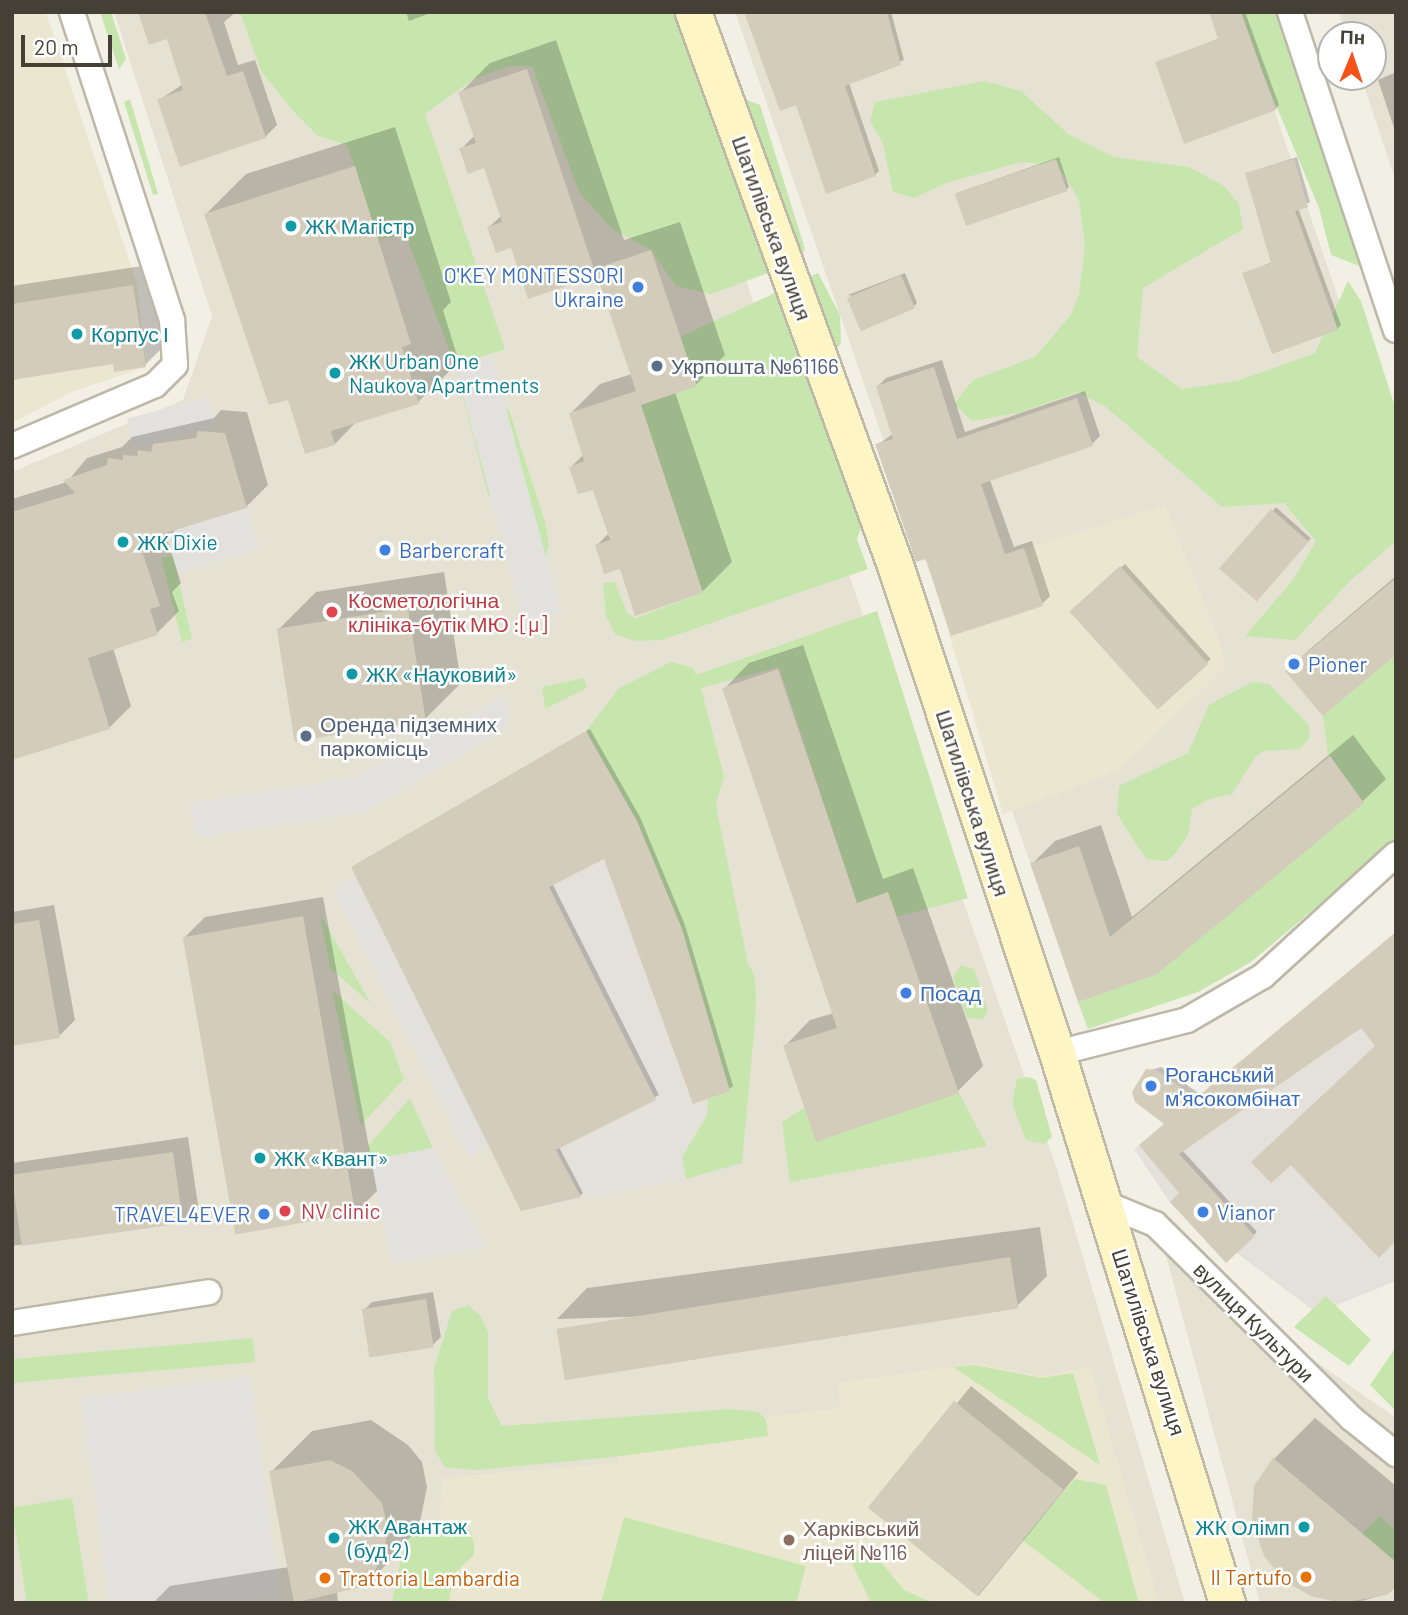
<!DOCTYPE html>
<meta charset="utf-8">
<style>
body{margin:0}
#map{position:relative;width:1408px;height:1615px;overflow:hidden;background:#f2efe5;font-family:Barlow,sans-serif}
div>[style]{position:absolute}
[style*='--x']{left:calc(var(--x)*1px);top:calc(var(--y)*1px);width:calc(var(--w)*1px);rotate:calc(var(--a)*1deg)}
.residential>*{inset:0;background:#e6e2d3}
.industrial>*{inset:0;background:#e4e0da}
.education>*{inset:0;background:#ebe6cf}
.green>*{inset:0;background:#c7e6ae;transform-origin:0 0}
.parking>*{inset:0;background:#e3e1dd;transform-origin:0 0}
.shadow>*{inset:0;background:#0003;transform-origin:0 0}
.building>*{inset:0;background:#d3ccba;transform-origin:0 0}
.roads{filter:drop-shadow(2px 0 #bdb8a8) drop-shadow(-2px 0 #bdb8a8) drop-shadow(0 2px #bdb8a8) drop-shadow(0 -2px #bdb8a8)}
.street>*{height:24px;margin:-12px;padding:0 12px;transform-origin:12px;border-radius:12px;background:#fff}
.secondary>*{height:35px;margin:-17.5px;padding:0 17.5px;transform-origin:17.5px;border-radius:17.5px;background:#fdf5c3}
.dots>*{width:19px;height:19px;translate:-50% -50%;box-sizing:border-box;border:4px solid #fff;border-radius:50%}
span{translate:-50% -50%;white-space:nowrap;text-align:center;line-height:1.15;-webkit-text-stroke:5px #fff;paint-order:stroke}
.culture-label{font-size:21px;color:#0d838f}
.left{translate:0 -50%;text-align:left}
.right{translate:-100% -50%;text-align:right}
.street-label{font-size:21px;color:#444035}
.shop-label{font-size:21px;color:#366cbe}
.service-label{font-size:21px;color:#4e5e75}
.health-label{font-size:21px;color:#be3a42}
.education-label{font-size:21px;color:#785e54}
.food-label{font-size:21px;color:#c56008}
.frame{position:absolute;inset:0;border:14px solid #444035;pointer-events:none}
.north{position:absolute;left:1317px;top:21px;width:70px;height:70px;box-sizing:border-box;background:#fff;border:2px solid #b4b3ae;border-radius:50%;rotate:2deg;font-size:19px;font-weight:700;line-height:28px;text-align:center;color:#444035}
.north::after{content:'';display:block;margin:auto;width:24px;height:32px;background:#f55219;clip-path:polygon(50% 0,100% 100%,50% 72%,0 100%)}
.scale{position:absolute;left:21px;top:35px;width:91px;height:32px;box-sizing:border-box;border:4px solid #444035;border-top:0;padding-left:9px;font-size:21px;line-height:24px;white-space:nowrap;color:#444035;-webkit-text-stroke:5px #fff;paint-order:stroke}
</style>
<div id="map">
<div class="residential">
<i style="clip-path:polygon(114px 12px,652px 12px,1057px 1169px,1185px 1603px,12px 1603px,12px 472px,183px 400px,212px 316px)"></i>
<i style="clip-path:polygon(735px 12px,1241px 12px,1396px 468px,1396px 816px,1086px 1024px)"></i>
<i style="clip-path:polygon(1339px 12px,1396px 12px,1396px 182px,1361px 77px,1373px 77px,1373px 35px,1346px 35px)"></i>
<i style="clip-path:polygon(1166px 1256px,1396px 1418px,1396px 1603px,1260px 1603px)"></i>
</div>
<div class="industrial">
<i style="clip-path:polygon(586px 731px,637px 821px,682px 929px,729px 1084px,743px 1168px,521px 1211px,351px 867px)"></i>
<i style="clip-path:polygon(1396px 931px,1396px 1281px,1317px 1313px,1171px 1204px,1134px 1149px,1237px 1073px)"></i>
</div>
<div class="education">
<i style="clip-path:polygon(12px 12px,45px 12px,52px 30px,137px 284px,146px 367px,74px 391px,12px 423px)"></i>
<i style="clip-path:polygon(1165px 505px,1219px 639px,1225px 667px,1118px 771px,1003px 814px,932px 578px)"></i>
<i style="clip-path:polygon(976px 1363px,1041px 1376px,1090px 1367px,1159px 1603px,433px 1603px,442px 1478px,619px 1463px,617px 1435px,840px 1408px,838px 1383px)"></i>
</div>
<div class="green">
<i style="clip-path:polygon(100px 12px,111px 12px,126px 59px,119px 69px)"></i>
<i style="clip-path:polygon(240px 12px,680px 12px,729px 93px,760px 105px,805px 249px,798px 262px,711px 294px,676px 286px,651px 250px,612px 229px,579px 192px,532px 66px,510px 66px,474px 79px,425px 114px,505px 349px,455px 365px,406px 236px,378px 239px,347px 145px,318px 136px,293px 111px,261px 71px)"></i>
<i style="clip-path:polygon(1237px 12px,1278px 12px,1362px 267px,1331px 255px,1319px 208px)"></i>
<i style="clip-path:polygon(984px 81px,1021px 91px,1068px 134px,1114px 157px,1189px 167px,1224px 186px,1239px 204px,1243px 229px,1143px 288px,1137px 357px,1182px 389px,1237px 381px,1315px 353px,1348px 281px,1361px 301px,1396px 410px,1396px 541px,1351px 580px,1295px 640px,1245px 636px,1293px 580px,1316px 541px,1284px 503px,1222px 507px,1106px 407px,1078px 392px,1018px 413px,972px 421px,954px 404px,973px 380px,1035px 357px,1070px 316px,1079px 295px,1085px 246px,1079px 200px,1058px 166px,1022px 162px,946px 183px,914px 198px,893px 192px,883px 144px,870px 121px,875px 102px)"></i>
<i style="clip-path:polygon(130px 99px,158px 194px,153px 195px,124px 102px)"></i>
<i style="clip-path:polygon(818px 273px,840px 315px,841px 343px,814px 378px,861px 528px,857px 539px,868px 569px,662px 640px,634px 641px,615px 634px,606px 616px,603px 583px,615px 582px,627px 613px,635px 618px,703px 593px,641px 405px,680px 337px)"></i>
<i style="clip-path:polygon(469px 390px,509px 410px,545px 522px,549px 545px,544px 565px,488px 495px,462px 393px)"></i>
<i style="clip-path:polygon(173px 555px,192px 639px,182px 642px,161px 558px)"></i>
<i style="clip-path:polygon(877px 611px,968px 898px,897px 917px,857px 903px,779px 667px,701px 688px,724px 776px,716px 805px,748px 964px,755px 976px,756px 1012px,742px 1163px,686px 1179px,682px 1157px,707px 1115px,711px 1026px,586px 731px,618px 689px,671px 662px,694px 668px,696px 675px)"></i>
<i style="clip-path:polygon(1396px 655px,1396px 840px,1251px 962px,1198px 992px,1088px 1029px,1078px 1002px,1156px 975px,1360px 802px,1328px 754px,1323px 716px)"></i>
<i style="clip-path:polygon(584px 678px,587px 688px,545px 709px,542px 687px)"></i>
<i style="clip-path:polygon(1252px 682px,1269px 684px,1309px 725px,1309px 738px,1300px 749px,1264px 751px,1256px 756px,1232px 794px,1209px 799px,1192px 809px,1188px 835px,1176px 853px,1167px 861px,1146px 859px,1117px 814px,1119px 786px,1188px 753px,1209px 705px)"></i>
<i style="clip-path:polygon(320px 914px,371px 1004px,330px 968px)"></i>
<i style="clip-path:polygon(961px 965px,974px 969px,988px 1011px,983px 1019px,967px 1018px,953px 977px)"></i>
<i style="clip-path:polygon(332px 990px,390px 1042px,404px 1079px,361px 1125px)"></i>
<i style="clip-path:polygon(1028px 1077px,1036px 1080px,1052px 1137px,1044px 1144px,1026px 1140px,1012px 1104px,1017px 1079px)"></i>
<i style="clip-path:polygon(959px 1093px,987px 1146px,790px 1182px,782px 1122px,805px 1107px)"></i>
<i style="clip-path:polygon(410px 1098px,433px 1148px,372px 1160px,367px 1147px)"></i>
<i style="clip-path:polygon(1326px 1296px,1371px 1340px,1349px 1366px,1294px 1327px)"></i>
<i style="clip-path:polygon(468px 1305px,480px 1315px,488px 1332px,488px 1398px,502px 1426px,731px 1409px,758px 1412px,766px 1419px,768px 1436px,614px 1457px,476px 1470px,445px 1467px,435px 1451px,434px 1368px,452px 1311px)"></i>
<i style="left:253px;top:1338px;width:24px;height:243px;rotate:85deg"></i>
<i style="clip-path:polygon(1396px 1347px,1396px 1411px,1370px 1385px)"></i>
<i style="clip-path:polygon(975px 1365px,1041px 1378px,1073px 1373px,1100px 1465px,953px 1367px)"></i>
<i style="clip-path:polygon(1075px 1479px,1106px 1485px,1139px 1603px,1105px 1603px,1022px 1540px)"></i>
<i style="left:72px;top:1498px;width:106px;height:61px;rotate:81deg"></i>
<i style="clip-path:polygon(1379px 1516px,1396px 1530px,1396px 1562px,1362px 1534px)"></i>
<i style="clip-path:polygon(624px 1517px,806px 1566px,796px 1603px,601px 1603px)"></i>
<i style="clip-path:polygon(435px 1521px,459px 1521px,471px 1533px,474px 1545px,474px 1555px,453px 1575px,449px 1603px,392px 1603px,402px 1553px,413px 1529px)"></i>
<i style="clip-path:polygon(857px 1551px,875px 1555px,904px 1590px,933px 1603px,871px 1603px,852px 1564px)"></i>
</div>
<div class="parking">
<i style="left:492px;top:356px;width:266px;height:38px;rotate:75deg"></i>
<i style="left:208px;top:397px;width:30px;height:84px;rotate:75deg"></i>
<i style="left:247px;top:508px;width:42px;height:85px;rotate:73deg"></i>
<i style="clip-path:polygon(505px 696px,509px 727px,362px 813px,196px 837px,191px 803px,353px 778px)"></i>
<i style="left:355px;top:877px;width:300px;height:25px;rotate:63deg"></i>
<i style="clip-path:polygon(433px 1148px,485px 1247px,392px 1263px,370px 1160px)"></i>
<i style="clip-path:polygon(250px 1376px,279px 1596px,232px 1603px,110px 1603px,82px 1398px)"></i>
</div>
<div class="shadow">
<i style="clip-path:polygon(140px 12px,236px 12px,224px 22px,238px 65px,255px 60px,277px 125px,265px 137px,159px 100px,183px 84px,168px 37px)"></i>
<i style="clip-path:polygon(406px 12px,433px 12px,409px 21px)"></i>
<i style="clip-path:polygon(746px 12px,891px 12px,904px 60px,849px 83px,879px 171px,875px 175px,797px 103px)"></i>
<i style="clip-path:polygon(1211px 12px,1245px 12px,1279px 105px,1276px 109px,1157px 63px,1220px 38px)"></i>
<i style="clip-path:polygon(556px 40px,624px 240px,680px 222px,725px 355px,696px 385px,675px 392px,732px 562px,702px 592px,621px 567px,597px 545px,609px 533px,594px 488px,571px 467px,584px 454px,570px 414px,600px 384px,632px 374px,598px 274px,512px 246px,489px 227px,502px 215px,485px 166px,461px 149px,475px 135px,460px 93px,490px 63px)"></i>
<i style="clip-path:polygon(1396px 72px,1396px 134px,1378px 80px)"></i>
<i style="clip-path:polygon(395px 127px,451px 302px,443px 310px,459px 362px,418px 402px,357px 421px,335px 444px,289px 398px,206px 214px,246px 174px)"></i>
<i style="clip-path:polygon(1059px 157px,1069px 187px,1066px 190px,957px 193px)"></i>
<i style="clip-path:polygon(1297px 157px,1310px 202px,1298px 208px,1341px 325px,1337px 329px,1244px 274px,1272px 262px,1247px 173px)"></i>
<i style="clip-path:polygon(155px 264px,167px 343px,145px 365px,114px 362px,17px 377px,12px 382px,12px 286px)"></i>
<i style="clip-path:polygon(905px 273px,917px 303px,914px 306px,848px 295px)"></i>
<i style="clip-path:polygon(942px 360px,965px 432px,1085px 391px,1100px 436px,1092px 444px,990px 480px,1014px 547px,1032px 541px,1050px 596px,1042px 604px,927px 556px,877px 445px,893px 434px,878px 386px,886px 378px)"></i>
<i style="clip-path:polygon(221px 410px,247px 412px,268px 485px,246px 507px,178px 527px,167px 539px,181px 583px,172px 592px,179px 611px,157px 633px,113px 648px,131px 706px,109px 728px,12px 758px,12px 499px,67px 482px,87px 458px,122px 447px,132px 437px,214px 418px)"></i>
<i style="left:1276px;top:507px;width:47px;height:82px;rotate:42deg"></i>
<i style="left:1125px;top:564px;width:128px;height:72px;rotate:48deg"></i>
<i style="clip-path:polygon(444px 572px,461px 683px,425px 719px,279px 629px,316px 592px)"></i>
<i style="clip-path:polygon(1396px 576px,1396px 652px,1287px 671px,1310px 649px)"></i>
<i style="clip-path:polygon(803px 645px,883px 879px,913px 868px,983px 1066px,958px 1091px,785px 1046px,810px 1020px,834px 1013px,724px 689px,749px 663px)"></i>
<i style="clip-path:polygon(590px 729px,640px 817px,685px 925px,733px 1086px,729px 1089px,605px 856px,552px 883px,659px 1095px,559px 1147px,583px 1193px,580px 1196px,357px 864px)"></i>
<i style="clip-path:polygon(1353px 735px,1386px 779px,1363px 801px,1155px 974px,1079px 999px,1032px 864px,1055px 841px,1101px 825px,1132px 917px)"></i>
<i style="clip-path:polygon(323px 897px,377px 1191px,356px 1212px,184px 938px,205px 917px)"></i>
<i style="clip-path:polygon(54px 905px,75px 1020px,59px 1036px,12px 1044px,12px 912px)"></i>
<i style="clip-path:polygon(1396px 933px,1396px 1148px,1291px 1162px,1377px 1046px,1361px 1026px,1182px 1150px,1257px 1232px,1226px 1260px,1181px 1193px,1167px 1123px,1148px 1071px,1161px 1067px,1201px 1095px)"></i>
<i style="clip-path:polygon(188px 1137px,198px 1205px,182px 1221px,12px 1246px,12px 1163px)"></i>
<i style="clip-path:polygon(1040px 1227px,1047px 1276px,1017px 1306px,557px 1319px,587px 1288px)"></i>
<i style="clip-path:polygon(433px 1292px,441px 1337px,433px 1345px,364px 1310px,372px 1302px)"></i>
<i style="left:971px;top:1386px;width:138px;height:158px;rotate:39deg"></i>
<i style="clip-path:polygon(1315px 1418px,1396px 1486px,1396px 1584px,1386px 1594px,1355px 1603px,1312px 1594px,1274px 1459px)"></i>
<i style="clip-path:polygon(371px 1420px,408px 1445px,422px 1462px,427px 1487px,419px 1527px,369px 1584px,337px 1591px,338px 1603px,153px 1603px,170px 1586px,289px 1567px,271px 1472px,312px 1431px)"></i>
</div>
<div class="building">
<i style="clip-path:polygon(138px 12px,205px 12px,227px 76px,243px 71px,266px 138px,180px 167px,157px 99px,183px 90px,167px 39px,149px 45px)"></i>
<i style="clip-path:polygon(744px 12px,887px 12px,901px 65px,845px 86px,876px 176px,826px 194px,796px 105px,780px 111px)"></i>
<i style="clip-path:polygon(1209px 12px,1241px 12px,1276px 110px,1184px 144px,1155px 62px,1218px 39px)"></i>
<i style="clip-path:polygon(527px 69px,594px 269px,651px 250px,697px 386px,641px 405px,703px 593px,635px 616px,620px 569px,604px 574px,595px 545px,610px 540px,593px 490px,578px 494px,569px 467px,584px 461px,569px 413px,636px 391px,597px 276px,528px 299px,511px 248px,496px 253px,487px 227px,502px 222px,484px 168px,468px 174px,459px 148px,476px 143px,458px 92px)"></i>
<i style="left:1056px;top:159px;width:34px;height:107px;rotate:71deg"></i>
<i style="clip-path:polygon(1294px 159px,1308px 207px,1295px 211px,1338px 330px,1272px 354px,1242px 273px,1271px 263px,1245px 173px)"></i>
<i style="clip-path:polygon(355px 166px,411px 344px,402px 347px,419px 404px,331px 431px,335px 445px,305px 454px,288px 400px,269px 405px,204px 214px)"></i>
<i style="left:901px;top:275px;width:36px;height:59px;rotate:67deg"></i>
<i style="clip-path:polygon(133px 285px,146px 367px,114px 372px,113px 364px,12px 380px,12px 304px)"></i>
<i style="clip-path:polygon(934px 367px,957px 439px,1077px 398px,1093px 446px,981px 484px,1005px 554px,1024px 548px,1043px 606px,951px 636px,926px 559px,916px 562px,875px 444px,893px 439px,876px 386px)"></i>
<i style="clip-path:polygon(198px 431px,225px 433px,247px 508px,159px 535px,162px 546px,142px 551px,160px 606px,150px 609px,158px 635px,88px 658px,110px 729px,12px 760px,12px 512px,75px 493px,63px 480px,107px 465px,108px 458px,123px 460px,123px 455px,137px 456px,138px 450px,151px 452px,153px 444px,196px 438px)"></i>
<i style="left:1271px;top:509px;width:50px;height:79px;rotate:41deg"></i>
<i style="left:1120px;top:566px;width:132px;height:68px;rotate:48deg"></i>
<i style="clip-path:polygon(1396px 578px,1396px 655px,1323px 716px,1285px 671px)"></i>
<i style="left:408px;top:608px;width:114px;height:133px;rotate:81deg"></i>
<i style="clip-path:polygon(778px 669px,857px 903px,888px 892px,959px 1093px,816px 1142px,783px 1045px,837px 1028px,722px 688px)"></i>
<i style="clip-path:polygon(586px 731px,637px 821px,682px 929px,730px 1091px,693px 1104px,604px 859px,549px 887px,656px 1100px,556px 1150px,581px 1197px,521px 1211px,351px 867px)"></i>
<i style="clip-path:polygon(1330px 756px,1364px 803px,1156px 975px,1078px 1002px,1030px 863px,1079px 846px,1110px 937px)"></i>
<i style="left:303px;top:916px;width:302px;height:122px;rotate:80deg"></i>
<i style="clip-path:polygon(39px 920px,60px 1038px,12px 1046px,12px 924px)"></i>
<i style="clip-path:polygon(1396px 932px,1396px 1241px,1379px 1258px,1291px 1165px,1271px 1183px,1251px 1162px,1375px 1046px,1361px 1028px,1179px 1154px,1255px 1236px,1226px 1263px,1170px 1202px,1179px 1193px,1139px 1145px,1164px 1124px,1135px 1102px,1132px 1092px,1146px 1069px,1157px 1070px,1196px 1098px)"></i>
<i style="left:173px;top:1152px;width:72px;height:163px;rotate:82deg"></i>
<i style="left:1010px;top:1257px;width:52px;height:459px;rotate:81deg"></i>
<i style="left:426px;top:1299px;width:49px;height:65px;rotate:81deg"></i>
<i style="left:954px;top:1401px;width:141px;height:137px;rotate:39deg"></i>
<i style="clip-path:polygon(1273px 1458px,1396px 1562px,1396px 1587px,1387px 1595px,1341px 1603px,1311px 1596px,1284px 1581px,1264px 1556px,1252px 1519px,1254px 1486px)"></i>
<i style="clip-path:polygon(330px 1460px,352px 1471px,382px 1503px,388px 1528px,385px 1547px,369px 1585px,294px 1603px,269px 1471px)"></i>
</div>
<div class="roads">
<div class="street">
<i style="--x:1290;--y:12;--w:335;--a:71.6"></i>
<i style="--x:12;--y:446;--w:155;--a:-23.1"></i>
<i style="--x:155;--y:385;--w:28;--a:-45"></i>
<i style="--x:175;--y:365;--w:45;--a:-93.8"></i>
<i style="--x:172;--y:320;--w:324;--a:-108"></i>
<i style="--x:1057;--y:1053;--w:134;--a:-14.2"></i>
<i style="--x:1187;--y:1020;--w:88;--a:-30.1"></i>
<i style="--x:1263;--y:976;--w:180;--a:-42.5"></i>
<i style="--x:1104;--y:1203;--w:55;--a:22.4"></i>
<i style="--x:1155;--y:1224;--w:276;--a:44.7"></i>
<i style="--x:1351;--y:1418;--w:58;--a:38.7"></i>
<i style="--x:12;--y:1323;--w:199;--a:-8.9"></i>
</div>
<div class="secondary">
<i style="--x:693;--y:12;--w:589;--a:69.93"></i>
<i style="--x:895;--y:565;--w:514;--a:71.64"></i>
<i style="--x:1057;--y:1053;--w:576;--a:72.82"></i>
</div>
</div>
<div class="dots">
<i style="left:291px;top:226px;background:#0f9aa8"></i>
<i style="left:638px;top:287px;background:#3f7fe0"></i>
<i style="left:77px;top:334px;background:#0f9aa8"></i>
<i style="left:657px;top:366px;background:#5c6f8a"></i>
<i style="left:335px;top:373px;background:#0f9aa8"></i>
<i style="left:123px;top:542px;background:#0f9aa8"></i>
<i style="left:385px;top:550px;background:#3f7fe0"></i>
<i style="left:332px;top:612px;background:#e0444e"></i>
<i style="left:1294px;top:664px;background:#3f7fe0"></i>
<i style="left:352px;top:674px;background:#0f9aa8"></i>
<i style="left:306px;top:736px;background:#5c6f8a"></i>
<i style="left:906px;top:993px;background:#3f7fe0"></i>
<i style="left:1151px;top:1086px;background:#3f7fe0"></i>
<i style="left:260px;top:1158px;background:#0f9aa8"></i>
<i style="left:285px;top:1211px;background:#e0444e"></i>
<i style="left:1203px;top:1212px;background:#3f7fe0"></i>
<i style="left:264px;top:1214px;background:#3f7fe0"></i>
<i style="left:1304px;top:1527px;background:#0f9aa8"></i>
<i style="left:334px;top:1538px;background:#0f9aa8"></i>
<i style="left:789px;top:1540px;background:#8d6e63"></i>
<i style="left:1306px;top:1577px;background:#e8710a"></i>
<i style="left:325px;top:1578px;background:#e8710a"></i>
</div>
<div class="culture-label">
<span class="left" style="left:305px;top:226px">ЖК Магістр</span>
<span class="left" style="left:91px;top:334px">Корпус І</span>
<span class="left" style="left:349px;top:373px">ЖК Urban One<br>Naukova Apartments</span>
<span class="left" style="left:137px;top:542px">ЖК Dixie</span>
<span class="left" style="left:366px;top:674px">ЖК «Науковий»</span>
<span class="left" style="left:274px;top:1158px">ЖК «Квант»</span>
<span class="left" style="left:348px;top:1538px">ЖК Авантаж<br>(буд 2)</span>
<span class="right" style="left:1290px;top:1527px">ЖК Олімп</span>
</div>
<div class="street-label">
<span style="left:772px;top:228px;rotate:70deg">Шатилівська вулиця</span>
<span style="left:973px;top:803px;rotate:72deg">Шатилівська вулиця</span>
<span style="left:1254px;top:1322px;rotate:45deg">вулиця Культури</span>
<span style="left:1149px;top:1342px;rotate:72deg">Шатилівська вулиця</span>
</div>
<div class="shop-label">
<span class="right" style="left:624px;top:287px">O'KEY MONTESSORI<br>Ukraine</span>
<span class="left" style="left:399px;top:550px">Barbercraft</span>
<span class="left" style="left:1308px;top:664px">Pioner</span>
<span class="left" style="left:920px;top:993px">Посад</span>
<span class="left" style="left:1165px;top:1086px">Роганський<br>м'ясокомбінат</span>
<span class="left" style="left:1217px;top:1212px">Vianor</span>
<span class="right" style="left:250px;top:1214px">TRAVEL4EVER</span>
</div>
<div class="service-label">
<span class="left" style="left:671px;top:366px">Укрпошта №61166</span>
<span class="left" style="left:320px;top:736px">Оренда підземних<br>паркомісць</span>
</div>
<div class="health-label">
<span class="left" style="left:348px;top:612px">Косметологічна<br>клініка-бутік МЮ :[μ]</span>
<span class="left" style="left:301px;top:1211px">NV clinic</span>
</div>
<div class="education-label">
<span class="left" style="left:803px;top:1540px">Харківський<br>ліцей №116</span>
</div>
<div class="food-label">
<span class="right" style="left:1292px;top:1577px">Il Tartufo</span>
<span class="left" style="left:339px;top:1578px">Trattoria Lambardia</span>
</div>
<div class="frame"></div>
<div class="north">Пн</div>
<div class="scale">20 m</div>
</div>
